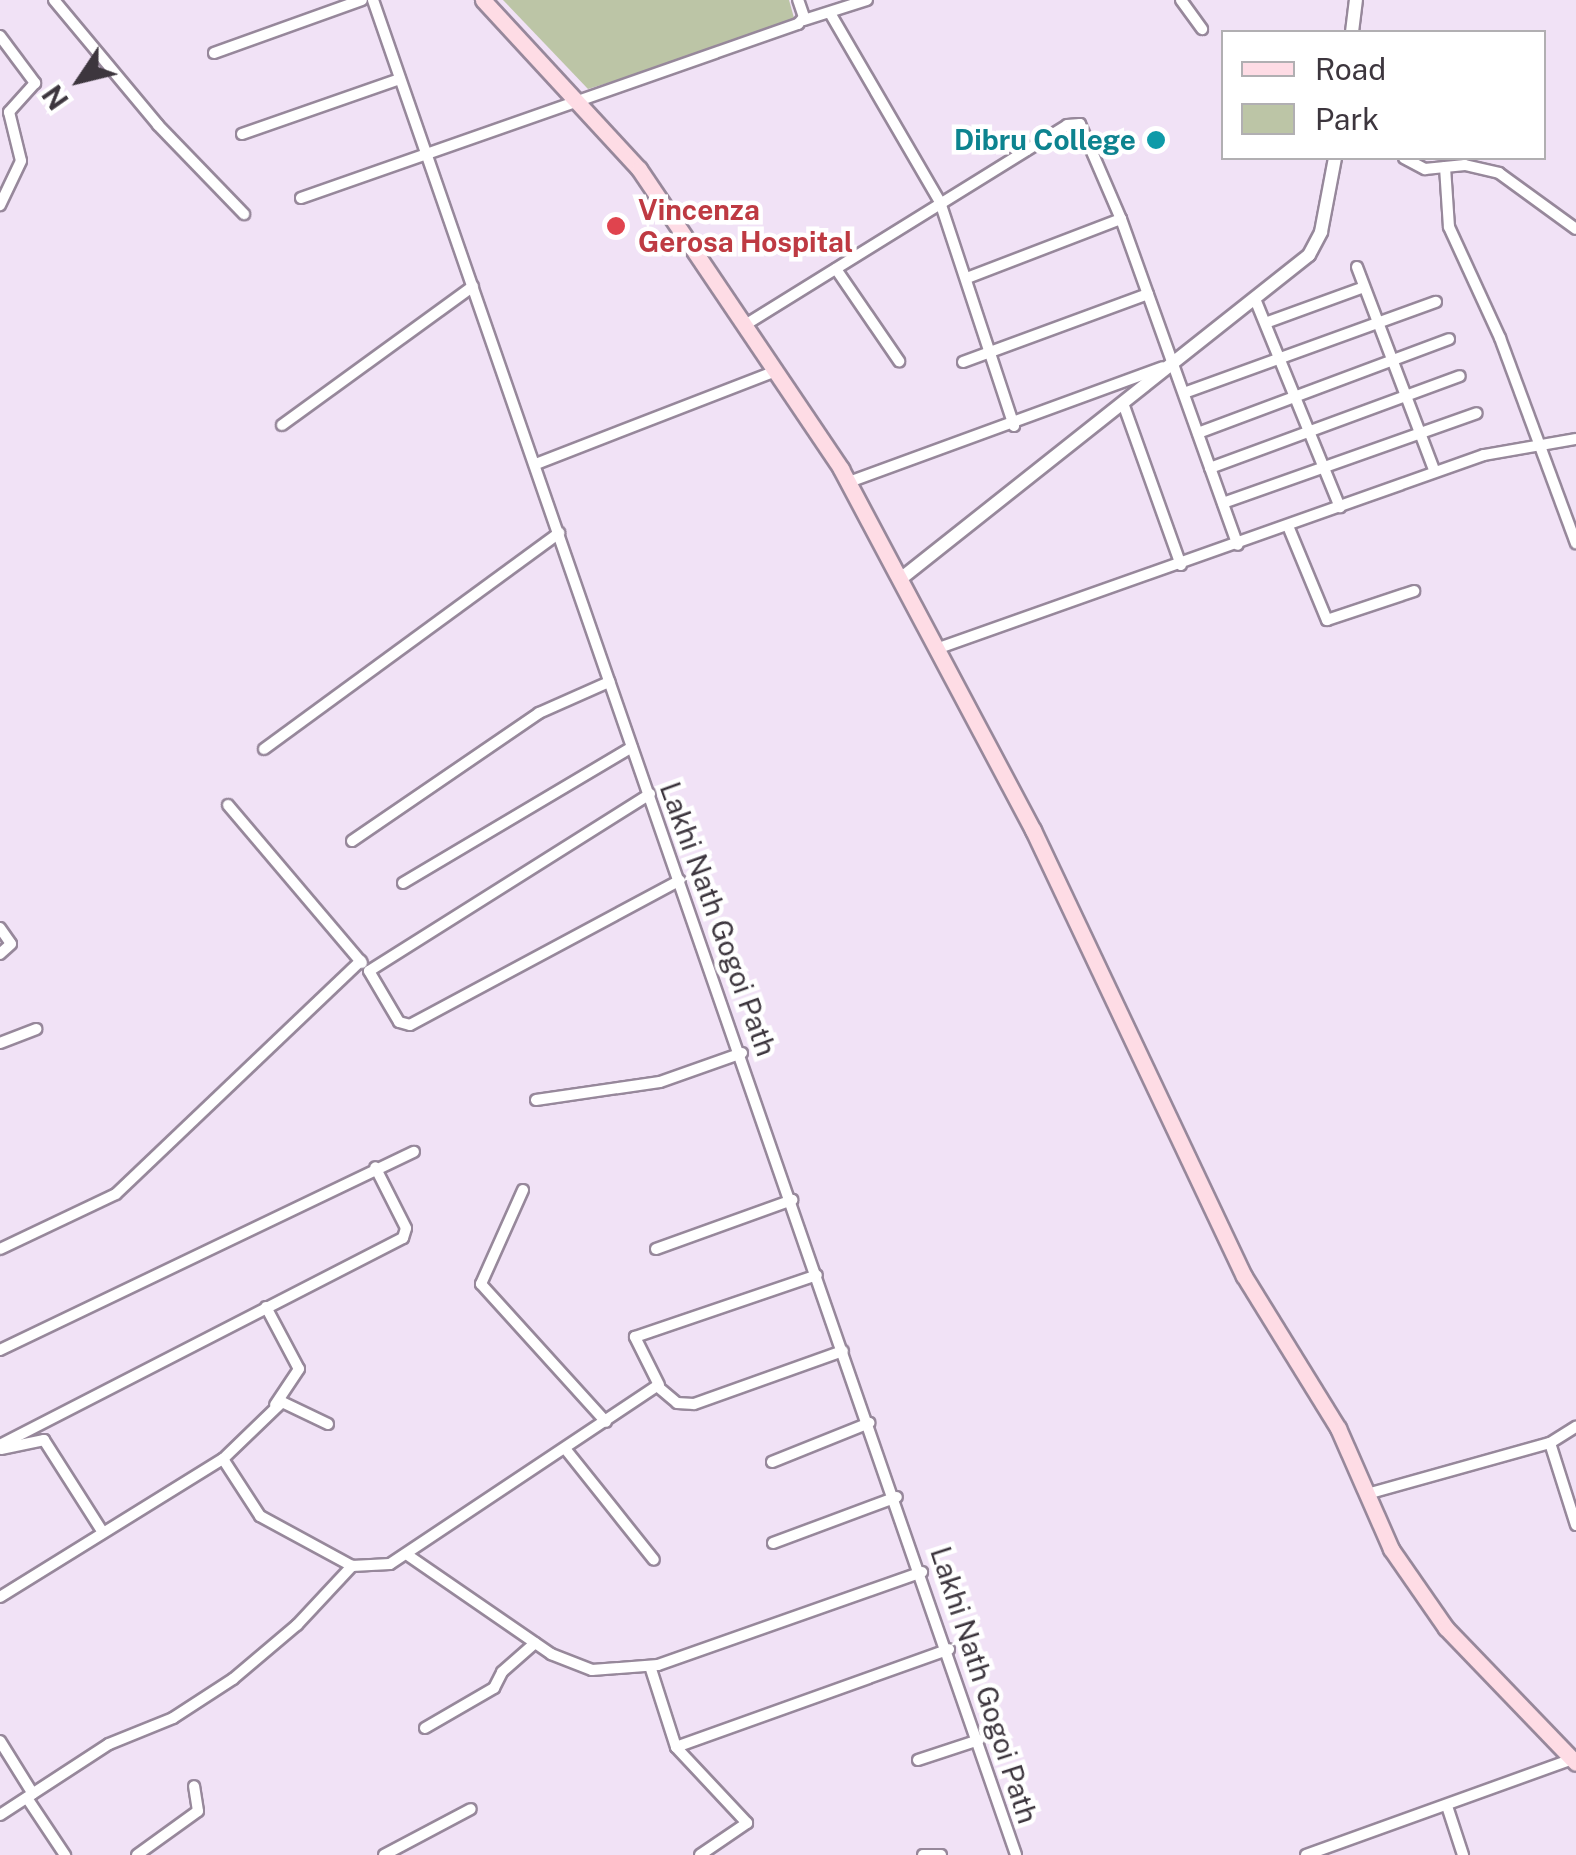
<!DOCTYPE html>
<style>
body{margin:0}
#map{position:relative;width:1576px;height:1855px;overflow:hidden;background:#f1e2f6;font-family:"Public Sans",sans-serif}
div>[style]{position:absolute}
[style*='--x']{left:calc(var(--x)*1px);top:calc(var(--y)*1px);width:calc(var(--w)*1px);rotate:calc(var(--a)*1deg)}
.green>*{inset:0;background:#bcc5a6}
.roads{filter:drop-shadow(2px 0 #97889b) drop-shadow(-2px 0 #97889b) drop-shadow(0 2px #97889b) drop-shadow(0 -2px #97889b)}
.minor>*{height:10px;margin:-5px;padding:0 5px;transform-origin:5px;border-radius:5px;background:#fff}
.tertiary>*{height:12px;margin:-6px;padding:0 6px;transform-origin:6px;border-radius:6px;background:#fff}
.primary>*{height:15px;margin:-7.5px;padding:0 7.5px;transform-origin:7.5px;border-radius:7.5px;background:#fedce5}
.dots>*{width:28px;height:28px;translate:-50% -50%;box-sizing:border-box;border:5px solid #fff;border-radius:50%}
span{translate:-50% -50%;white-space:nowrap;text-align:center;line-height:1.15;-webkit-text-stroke:9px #fff;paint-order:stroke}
.culture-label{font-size:28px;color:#0d838f;font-weight:700}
.right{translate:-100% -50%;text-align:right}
.health-label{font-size:28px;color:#be3a42;font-weight:700}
.left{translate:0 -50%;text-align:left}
.street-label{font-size:28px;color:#3d363e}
.legend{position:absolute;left:1221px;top:30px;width:325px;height:130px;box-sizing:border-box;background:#fff;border:2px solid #b1afb2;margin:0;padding:12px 18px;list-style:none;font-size:30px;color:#3d363e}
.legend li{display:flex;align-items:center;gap:20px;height:50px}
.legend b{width:50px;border:2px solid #b1afb2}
.north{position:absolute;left:30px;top:30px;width:100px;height:100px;-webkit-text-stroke:8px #fff;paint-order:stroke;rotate:235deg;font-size:28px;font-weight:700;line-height:40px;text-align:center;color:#3d363e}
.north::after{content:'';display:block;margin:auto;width:35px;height:45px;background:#3d363e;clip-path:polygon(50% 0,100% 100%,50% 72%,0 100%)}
</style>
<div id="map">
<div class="green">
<i style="clip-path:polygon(503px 0,789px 0,796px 25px,588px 89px)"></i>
</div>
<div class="roads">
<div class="minor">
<i style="--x:54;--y:0;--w:163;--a:50.2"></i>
<i style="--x:158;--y:125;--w:124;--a:46"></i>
<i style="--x:373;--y:0;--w:1963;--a:70.88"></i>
<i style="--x:1181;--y:0;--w:36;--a:54"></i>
<i style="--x:830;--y:13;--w:219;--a:59.8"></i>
<i style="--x:940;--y:202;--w:236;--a:71.7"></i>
<i style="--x:804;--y:20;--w:66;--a:-17.6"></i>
<i style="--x:0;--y:36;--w:59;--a:53.3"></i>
<i style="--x:35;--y:83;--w:39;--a:132"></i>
<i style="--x:9;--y:112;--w:50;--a:76.2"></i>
<i style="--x:21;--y:161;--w:49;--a:115.5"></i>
<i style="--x:214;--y:53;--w:157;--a:-19.7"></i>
<i style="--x:242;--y:134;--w:167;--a:-19.2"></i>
<i style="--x:1404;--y:158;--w:24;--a:28"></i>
<i style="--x:1425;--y:169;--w:40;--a:-5.7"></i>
<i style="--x:1465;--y:165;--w:35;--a:13"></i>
<i style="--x:1499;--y:173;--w:95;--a:36"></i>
<i style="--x:1445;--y:167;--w:60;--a:86.2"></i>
<i style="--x:1449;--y:227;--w:122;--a:65.3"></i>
<i style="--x:1500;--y:338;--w:219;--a:69.7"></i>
<i style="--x:301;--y:198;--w:527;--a:-19.3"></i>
<i style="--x:798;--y:24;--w:9;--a:-49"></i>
<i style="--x:804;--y:17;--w:18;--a:-109"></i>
<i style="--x:1357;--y:267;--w:219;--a:69.2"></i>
<i style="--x:836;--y:269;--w:112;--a:55.6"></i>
<i style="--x:967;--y:278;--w:165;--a:-21"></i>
<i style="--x:1255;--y:299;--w:225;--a:67.8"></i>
<i style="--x:1268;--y:322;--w:102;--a:-20"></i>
<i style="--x:745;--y:325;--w:379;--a:-31.8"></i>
<i style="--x:1067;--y:125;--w:13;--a:-4"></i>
<i style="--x:1080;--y:124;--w:103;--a:66.7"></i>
<i style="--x:1121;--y:219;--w:346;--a:70.3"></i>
<i style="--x:963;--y:362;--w:197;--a:-20.2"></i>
<i style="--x:1184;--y:393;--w:268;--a:-19.9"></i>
<i style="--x:1124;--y:406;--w:169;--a:70.3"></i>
<i style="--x:282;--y:425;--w:236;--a:-36"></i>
<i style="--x:1198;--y:433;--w:268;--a:-20.5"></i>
<i style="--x:536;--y:464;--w:257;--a:-21.2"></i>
<i style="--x:1210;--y:468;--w:266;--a:-20.2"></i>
<i style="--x:849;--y:482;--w:334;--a:-20.1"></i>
<i style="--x:1223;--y:503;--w:269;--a:-19.5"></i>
<i style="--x:1288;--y:526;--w:102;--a:67.5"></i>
<i style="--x:1327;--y:620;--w:92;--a:-18.4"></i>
<i style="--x:939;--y:648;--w:578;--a:-19.5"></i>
<i style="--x:1484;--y:455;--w:93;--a:-9.9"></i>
<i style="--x:264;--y:749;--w:366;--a:-36.2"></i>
<i style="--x:650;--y:794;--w:332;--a:147.8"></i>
<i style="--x:369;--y:971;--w:59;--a:59.5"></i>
<i style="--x:399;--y:1022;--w:11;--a:15"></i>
<i style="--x:410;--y:1025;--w:306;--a:-28.2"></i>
<i style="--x:228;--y:805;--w:207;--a:49.7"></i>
<i style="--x:352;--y:841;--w:227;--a:-34.4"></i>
<i style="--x:539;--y:713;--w:77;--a:-23.9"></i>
<i style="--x:403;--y:883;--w:266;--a:-30.7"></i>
<i style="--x:0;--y:928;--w:19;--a:55"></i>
<i style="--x:11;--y:944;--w:15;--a:138"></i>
<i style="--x:0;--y:1043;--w:39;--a:-21"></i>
<i style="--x:536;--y:1100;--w:125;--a:-8.3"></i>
<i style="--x:660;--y:1082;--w:87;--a:-19.5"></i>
<i style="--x:523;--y:1190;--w:103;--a:114.1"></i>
<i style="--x:481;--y:1284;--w:186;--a:47.8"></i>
<i style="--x:0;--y:1249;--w:128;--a:-25.4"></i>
<i style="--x:116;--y:1194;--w:338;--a:-43.6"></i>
<i style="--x:656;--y:1249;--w:145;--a:-19.8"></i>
<i style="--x:266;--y:1307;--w:70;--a:62"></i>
<i style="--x:299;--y:1369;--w:43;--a:123.7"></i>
<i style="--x:0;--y:1350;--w:459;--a:-25.6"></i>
<i style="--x:659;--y:1385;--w:54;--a:-116.6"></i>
<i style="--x:635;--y:1337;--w:192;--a:-18.8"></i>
<i style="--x:1550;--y:1443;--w:86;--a:72.4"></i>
<i style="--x:0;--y:1445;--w:453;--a:-27.2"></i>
<i style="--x:403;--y:1238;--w:10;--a:-73"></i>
<i style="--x:406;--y:1228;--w:68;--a:-116.9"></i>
<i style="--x:1;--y:1449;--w:44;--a:-11.8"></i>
<i style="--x:44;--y:1440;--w:108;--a:57.5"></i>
<i style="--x:567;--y:1451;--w:139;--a:51.4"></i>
<i style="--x:223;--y:1459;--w:82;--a:-44"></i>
<i style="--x:282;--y:1402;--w:51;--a:25.6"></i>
<i style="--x:772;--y:1462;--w:105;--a:-21.9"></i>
<i style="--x:1367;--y:1494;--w:190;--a:-15.6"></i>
<i style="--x:1550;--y:1443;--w:31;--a:-32"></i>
<i style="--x:773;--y:1543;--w:132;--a:-20.4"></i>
<i style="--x:409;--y:1556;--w:173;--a:34.6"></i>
<i style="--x:551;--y:1654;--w:44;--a:21.3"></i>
<i style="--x:592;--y:1670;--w:66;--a:-4.3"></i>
<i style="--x:658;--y:1665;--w:280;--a:-19.4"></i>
<i style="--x:0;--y:1597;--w:262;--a:-31.8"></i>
<i style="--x:223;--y:1459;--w:68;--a:57"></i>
<i style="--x:260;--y:1516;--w:105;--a:28.5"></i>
<i style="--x:352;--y:1566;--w:38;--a:-3"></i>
<i style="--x:390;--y:1564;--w:321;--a:-33.7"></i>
<i style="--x:657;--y:1386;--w:26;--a:40"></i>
<i style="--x:677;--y:1403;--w:17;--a:3"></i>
<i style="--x:694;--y:1404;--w:158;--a:-19.6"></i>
<i style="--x:650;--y:1666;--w:85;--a:72.2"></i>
<i style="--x:425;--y:1728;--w:80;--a:-30.1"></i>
<i style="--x:494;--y:1688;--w:18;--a:-63"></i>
<i style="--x:502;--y:1672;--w:44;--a:-41.3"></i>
<i style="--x:0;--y:1741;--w:62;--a:58.1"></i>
<i style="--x:918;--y:1760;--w:64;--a:-18.2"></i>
<i style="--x:27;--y:1798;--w:69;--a:56.3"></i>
<i style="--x:1447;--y:1806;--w:52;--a:71.9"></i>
<i style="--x:0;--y:1815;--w:130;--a:-33.1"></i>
<i style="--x:109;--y:1744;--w:69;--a:-22.1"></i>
<i style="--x:173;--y:1718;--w:72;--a:-33"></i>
<i style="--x:233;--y:1679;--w:84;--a:-40.2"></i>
<i style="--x:297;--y:1625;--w:81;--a:-47"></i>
<i style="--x:137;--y:1855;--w:75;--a:-35.8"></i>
<i style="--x:198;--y:1811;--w:25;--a:-99"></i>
<i style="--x:384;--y:1855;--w:98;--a:-27.9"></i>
<i style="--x:700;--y:1855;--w:57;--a:-34.2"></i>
<i style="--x:747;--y:1823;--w:104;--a:-133.1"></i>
<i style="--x:676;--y:1747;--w:290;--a:-19.7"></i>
<i style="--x:923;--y:1855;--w:18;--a:0"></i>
<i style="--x:1306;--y:1855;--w:287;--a:-19.8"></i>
</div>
<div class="tertiary">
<i style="--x:1352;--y:32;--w:32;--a:-83"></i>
<i style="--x:903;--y:577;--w:518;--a:-38.42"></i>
<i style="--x:1309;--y:255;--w:26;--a:-62"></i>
<i style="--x:1321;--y:232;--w:75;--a:-79.3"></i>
</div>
<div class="primary">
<i style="--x:483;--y:0;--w:230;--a:47.3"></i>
<i style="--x:639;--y:169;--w:362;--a:56"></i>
<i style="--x:841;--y:469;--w:409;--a:62"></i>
<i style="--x:1033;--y:830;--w:493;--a:64.7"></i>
<i style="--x:1244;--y:1276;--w:179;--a:58.3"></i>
<i style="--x:1338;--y:1428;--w:132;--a:66.3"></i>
<i style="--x:1391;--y:1549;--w:96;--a:55.2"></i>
<i style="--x:1446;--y:1628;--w:187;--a:46.1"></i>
</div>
</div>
<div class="dots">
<i style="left:1156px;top:140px;background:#0f9aa8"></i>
<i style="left:616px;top:226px;background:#e0444e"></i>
</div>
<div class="culture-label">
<span class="right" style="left:1136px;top:140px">Dibru College</span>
</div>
<div class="health-label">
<span class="left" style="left:638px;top:226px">Vincenza<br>Gerosa Hospital</span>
</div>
<div class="street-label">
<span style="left:718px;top:919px;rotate:70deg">Lakhi Nath Gogoi Path</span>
<span style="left:984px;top:1685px;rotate:72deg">Lakhi Nath Gogoi Path</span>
</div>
<ul class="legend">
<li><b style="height:12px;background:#fedce5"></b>Road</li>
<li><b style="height:28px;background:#bcc5a6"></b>Park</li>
</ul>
<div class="north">N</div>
</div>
